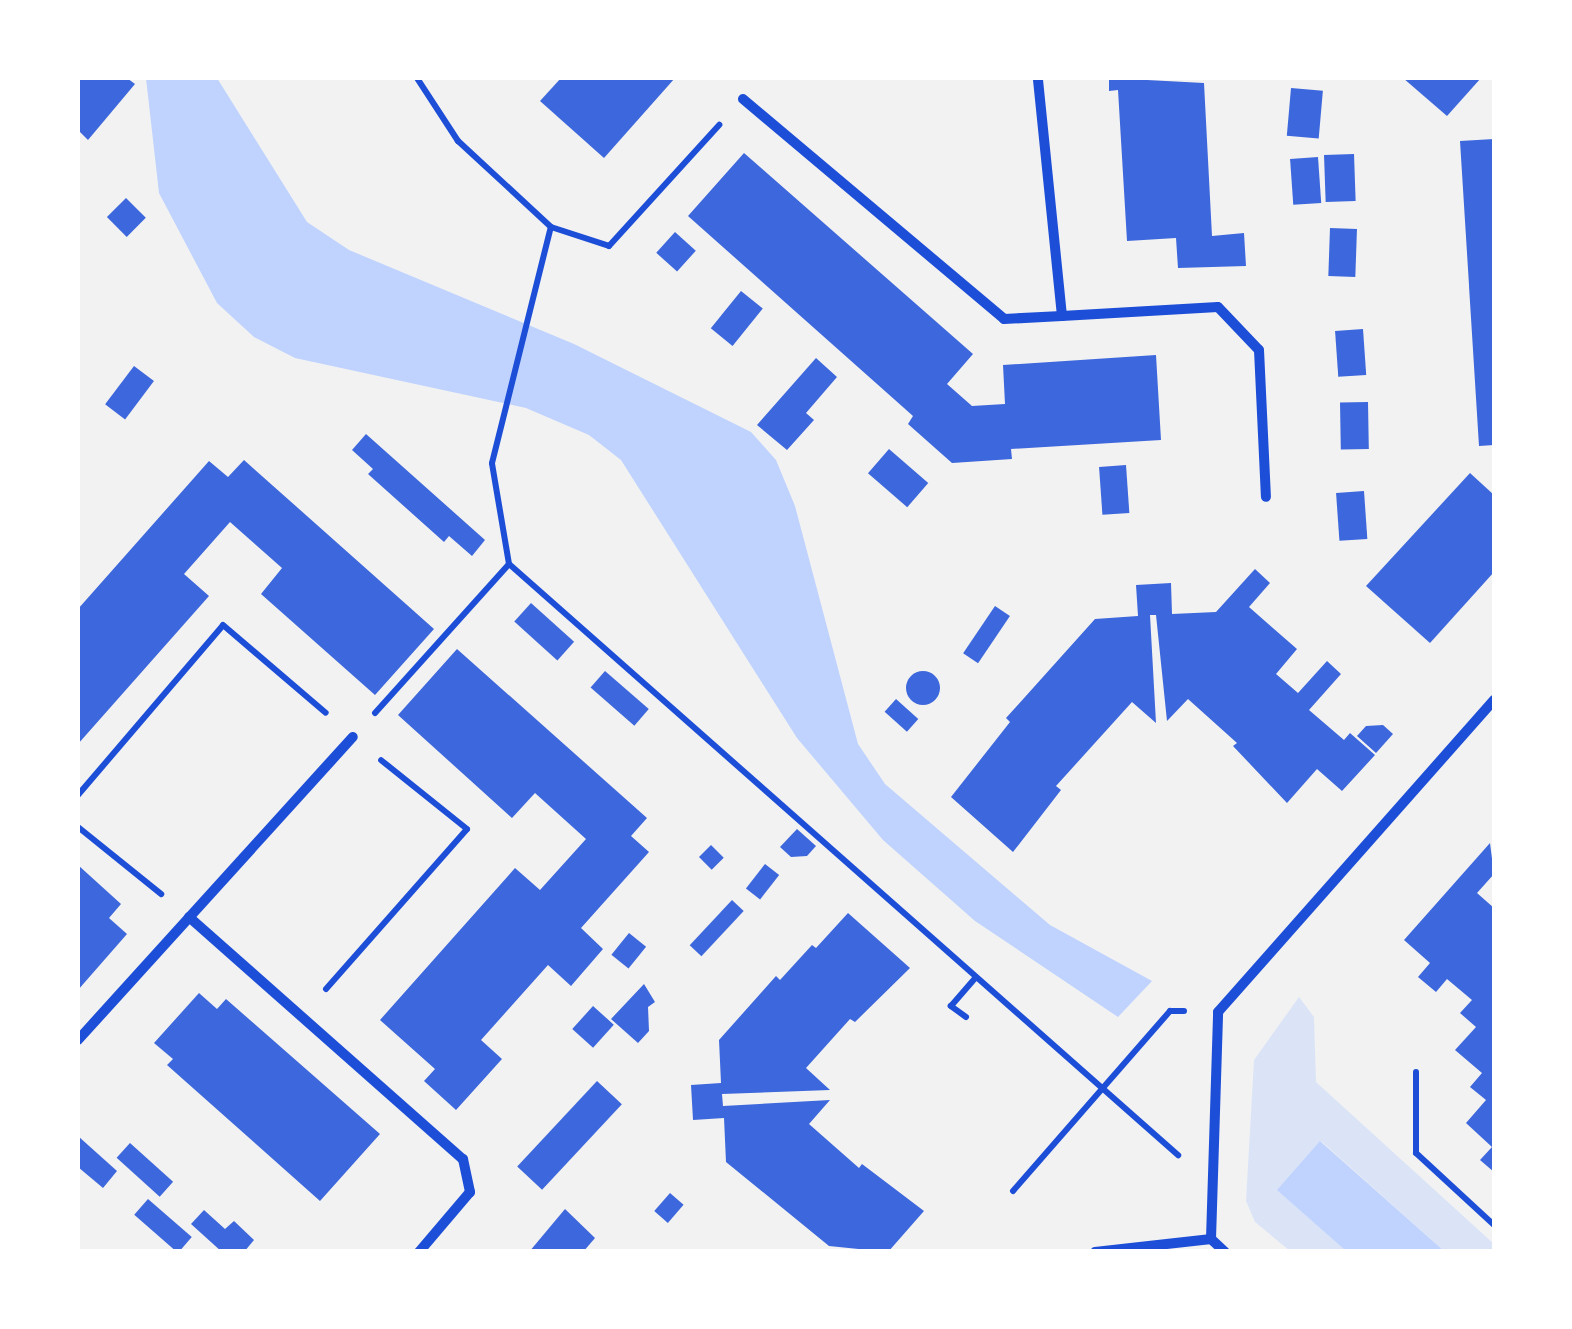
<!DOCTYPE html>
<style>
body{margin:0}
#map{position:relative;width:1572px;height:1329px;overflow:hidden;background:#f2f2f2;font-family:Mulish,sans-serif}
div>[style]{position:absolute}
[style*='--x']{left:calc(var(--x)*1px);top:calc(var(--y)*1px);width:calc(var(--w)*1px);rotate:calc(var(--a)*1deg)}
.green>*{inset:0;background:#dbe4f7}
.water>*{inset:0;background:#bfd3fe}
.building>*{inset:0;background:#3d67dc;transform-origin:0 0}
.round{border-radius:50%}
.path>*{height:6px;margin:-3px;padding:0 3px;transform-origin:3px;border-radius:3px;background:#1d4ed8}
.minor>*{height:10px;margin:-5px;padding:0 5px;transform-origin:5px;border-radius:5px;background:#1d4ed8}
span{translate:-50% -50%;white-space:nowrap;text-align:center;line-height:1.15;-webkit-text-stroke:8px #fff;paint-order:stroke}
.frame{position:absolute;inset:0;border:80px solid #fff;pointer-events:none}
</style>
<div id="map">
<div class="green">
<i style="clip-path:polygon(1299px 997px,1314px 1017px,1316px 1082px,1494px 1244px,1494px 1251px,1444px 1251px,1321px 1141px,1278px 1190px,1346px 1251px,1290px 1251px,1255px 1222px,1246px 1201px,1254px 1060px)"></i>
</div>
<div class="water">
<i style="clip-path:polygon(146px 78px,217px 78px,307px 222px,349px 250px,574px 344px,751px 432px,776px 460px,795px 506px,858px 744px,885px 784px,1050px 925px,1152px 981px,1118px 1017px,975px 921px,883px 840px,797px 738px,621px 460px,589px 435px,526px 408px,295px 358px,254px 337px,217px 303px,159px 193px)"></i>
<i style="clip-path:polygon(1320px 1141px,1444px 1251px,1346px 1251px,1277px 1190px)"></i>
</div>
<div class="building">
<i style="clip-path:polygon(78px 78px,127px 78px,135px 84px,88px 140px,78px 130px)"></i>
<i style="clip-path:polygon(561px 78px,675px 78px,604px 158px,540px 101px)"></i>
<i style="clip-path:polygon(1109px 78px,1204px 83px,1212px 236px,1244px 233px,1246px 266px,1178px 268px,1176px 238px,1127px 241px,1118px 90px,1109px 91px)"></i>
<i style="clip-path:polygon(1403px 78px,1481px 78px,1447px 116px)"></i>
<i style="left:1291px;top:88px;width:32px;height:48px;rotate:5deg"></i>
<i style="clip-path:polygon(1494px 139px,1494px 445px,1479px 446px,1460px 141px)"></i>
<i style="clip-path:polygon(744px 153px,973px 354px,947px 384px,972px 406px,1005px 404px,1003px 365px,1156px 355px,1161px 440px,1011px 449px,1012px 459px,952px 463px,908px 424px,913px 416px,688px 216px)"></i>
<i style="left:1354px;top:154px;width:47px;height:30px;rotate:88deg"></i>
<i style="left:1318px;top:157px;width:46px;height:28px;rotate:86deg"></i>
<i style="left:126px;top:198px;width:28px;height:27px;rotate:45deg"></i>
<i style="left:1330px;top:228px;width:27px;height:48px;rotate:2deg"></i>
<i style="left:675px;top:232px;width:28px;height:28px;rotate:42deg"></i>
<i style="left:741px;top:291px;width:28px;height:48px;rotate:39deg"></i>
<i style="left:1363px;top:329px;width:46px;height:28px;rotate:86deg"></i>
<i style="clip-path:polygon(816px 358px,837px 377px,806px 413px,814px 420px,787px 450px,757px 425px)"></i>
<i style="left:134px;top:366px;width:25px;height:48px;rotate:37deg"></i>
<i style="left:1368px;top:402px;width:47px;height:28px;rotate:89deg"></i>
<i style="clip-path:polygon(366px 434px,485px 540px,472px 556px,449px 536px,444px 542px,368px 474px,373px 469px,352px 450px)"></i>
<i style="left:889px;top:449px;width:52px;height:32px;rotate:41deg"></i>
<i style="clip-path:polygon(244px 460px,434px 629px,375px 695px,261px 594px,282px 568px,230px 522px,184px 574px,209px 596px,78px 744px,78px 609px,209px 461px,228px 477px)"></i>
<i style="left:1126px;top:465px;width:48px;height:27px;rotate:86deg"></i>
<i style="clip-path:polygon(1470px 473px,1494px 495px,1494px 572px,1430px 643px,1366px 586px)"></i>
<i style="left:1364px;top:491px;width:48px;height:28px;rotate:86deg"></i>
<i style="clip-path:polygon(1255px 569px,1270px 583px,1249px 607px,1297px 649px,1276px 674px,1298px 693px,1327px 661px,1341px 674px,1309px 710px,1344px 740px,1350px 733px,1375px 755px,1342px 791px,1317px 769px,1287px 803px,1233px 746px,1237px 743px,1188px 699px,1167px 721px,1156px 615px,1150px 615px,1156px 723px,1132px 702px,1056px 786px,1061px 790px,1013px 852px,951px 797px,1010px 722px,1006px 718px,1095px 619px,1138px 616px,1136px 585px,1171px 583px,1172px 614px,1216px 612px)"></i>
<i style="left:531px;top:603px;width:58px;height:25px;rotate:42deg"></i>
<i style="left:995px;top:606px;width:18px;height:57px;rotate:34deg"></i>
<i style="clip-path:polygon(457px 649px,647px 818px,631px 836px,649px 852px,581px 928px,603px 949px,571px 986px,548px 965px,481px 1040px,502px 1059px,456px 1110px,424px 1081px,435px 1069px,380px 1020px,515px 868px,540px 890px,586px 839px,535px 793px,512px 818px,398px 715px)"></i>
<i style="left:605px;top:671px;width:58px;height:22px;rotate:41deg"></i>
<i class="round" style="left:906px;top:671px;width:34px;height:34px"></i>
<i style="left:896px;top:699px;width:30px;height:17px;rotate:42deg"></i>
<i style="clip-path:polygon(1383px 725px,1393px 734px,1376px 753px,1357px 736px,1366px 726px)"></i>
<i style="clip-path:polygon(797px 829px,816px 846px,807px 856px,791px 857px,780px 847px)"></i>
<i style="clip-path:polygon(1490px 843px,1494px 874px,1477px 893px,1494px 908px,1494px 1172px,1480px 1160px,1492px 1147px,1466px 1123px,1486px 1100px,1470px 1087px,1482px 1073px,1455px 1050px,1476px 1027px,1460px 1013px,1472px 1000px,1447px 979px,1436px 992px,1418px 977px,1430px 963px,1404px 940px)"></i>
<i style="left:711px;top:845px;width:18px;height:17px;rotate:45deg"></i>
<i style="left:765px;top:864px;width:18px;height:31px;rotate:38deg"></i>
<i style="clip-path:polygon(78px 865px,121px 904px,109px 918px,127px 934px,78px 990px)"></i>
<i style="left:732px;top:900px;width:16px;height:62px;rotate:43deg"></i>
<i style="clip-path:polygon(848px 913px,910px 968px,855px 1022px,850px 1019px,806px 1068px,830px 1090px,722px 1094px,723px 1106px,830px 1100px,809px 1124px,859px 1168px,862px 1164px,924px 1211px,888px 1252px,829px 1246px,726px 1162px,724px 1118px,693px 1120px,691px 1085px,721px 1083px,719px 1040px,776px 976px,780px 980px,812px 945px,816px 948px)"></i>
<i style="left:629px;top:933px;width:22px;height:28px;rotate:39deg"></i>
<i style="clip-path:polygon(644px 984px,655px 1002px,648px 1007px,649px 1031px,638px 1043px,611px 1019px)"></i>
<i style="clip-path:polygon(199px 993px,217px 1009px,226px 999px,380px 1134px,320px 1201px,167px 1065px,173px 1059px,154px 1043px)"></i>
<i style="left:593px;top:1006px;width:28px;height:31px;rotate:42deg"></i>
<i style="left:597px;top:1081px;width:34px;height:117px;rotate:43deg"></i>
<i style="clip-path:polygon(78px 1136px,117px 1171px,103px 1188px,78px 1167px)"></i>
<i style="left:130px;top:1143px;width:58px;height:20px;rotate:42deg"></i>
<i style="left:670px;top:1193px;width:18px;height:24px;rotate:41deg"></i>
<i style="left:148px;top:1199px;width:58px;height:21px;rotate:41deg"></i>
<i style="clip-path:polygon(565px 1209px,595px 1238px,583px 1252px,529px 1252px)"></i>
<i style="clip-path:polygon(204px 1210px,225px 1229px,234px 1221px,254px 1240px,244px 1252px,222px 1252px,191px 1224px)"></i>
</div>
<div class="path">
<i style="--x:551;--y:227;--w:61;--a:18.1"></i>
<i style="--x:609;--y:246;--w:164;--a:-47.7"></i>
<i style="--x:509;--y:564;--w:893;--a:41.46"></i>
<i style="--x:375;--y:713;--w:200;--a:-48"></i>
<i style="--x:509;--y:564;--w:102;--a:-99.6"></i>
<i style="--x:492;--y:463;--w:243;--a:-76"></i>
<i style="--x:551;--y:227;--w:127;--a:-137.2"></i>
<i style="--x:458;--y:141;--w:75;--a:-123.1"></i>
<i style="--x:78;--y:795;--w:223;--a:-49.5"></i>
<i style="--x:223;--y:625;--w:135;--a:40.5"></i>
<i style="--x:78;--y:827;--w:107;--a:38.9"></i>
<i style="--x:326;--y:989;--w:213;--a:-48.6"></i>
<i style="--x:467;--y:829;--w:110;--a:-141.3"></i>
<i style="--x:966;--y:1017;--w:19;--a:-144"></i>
<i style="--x:951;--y:1006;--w:38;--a:-49"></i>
<i style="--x:1416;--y:1072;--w:81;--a:90"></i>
<i style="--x:1416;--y:1153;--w:106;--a:42.7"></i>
<i style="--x:1013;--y:1191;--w:239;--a:-48.9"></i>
<i style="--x:1170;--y:1011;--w:14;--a:0"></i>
</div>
<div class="minor">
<i style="--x:743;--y:99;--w:341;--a:40.1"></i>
<i style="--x:1004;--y:319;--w:58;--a:-3"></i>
<i style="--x:1062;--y:316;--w:239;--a:-95.8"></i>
<i style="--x:1062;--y:316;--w:156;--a:-3.3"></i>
<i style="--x:1218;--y:307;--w:59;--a:46.4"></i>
<i style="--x:1259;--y:350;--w:147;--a:87.3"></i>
<i style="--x:189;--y:917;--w:366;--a:41.5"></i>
<i style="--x:463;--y:1159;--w:34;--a:78"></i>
<i style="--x:470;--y:1192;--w:79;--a:130.4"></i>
<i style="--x:78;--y:1040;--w:409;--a:-47.8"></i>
<i style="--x:1211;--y:1239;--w:227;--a:-88.2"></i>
<i style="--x:1218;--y:1012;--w:417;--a:-48.5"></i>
<i style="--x:1095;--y:1252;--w:117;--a:-6.4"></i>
<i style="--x:1211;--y:1239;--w:19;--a:43"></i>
</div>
<div class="frame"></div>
</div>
